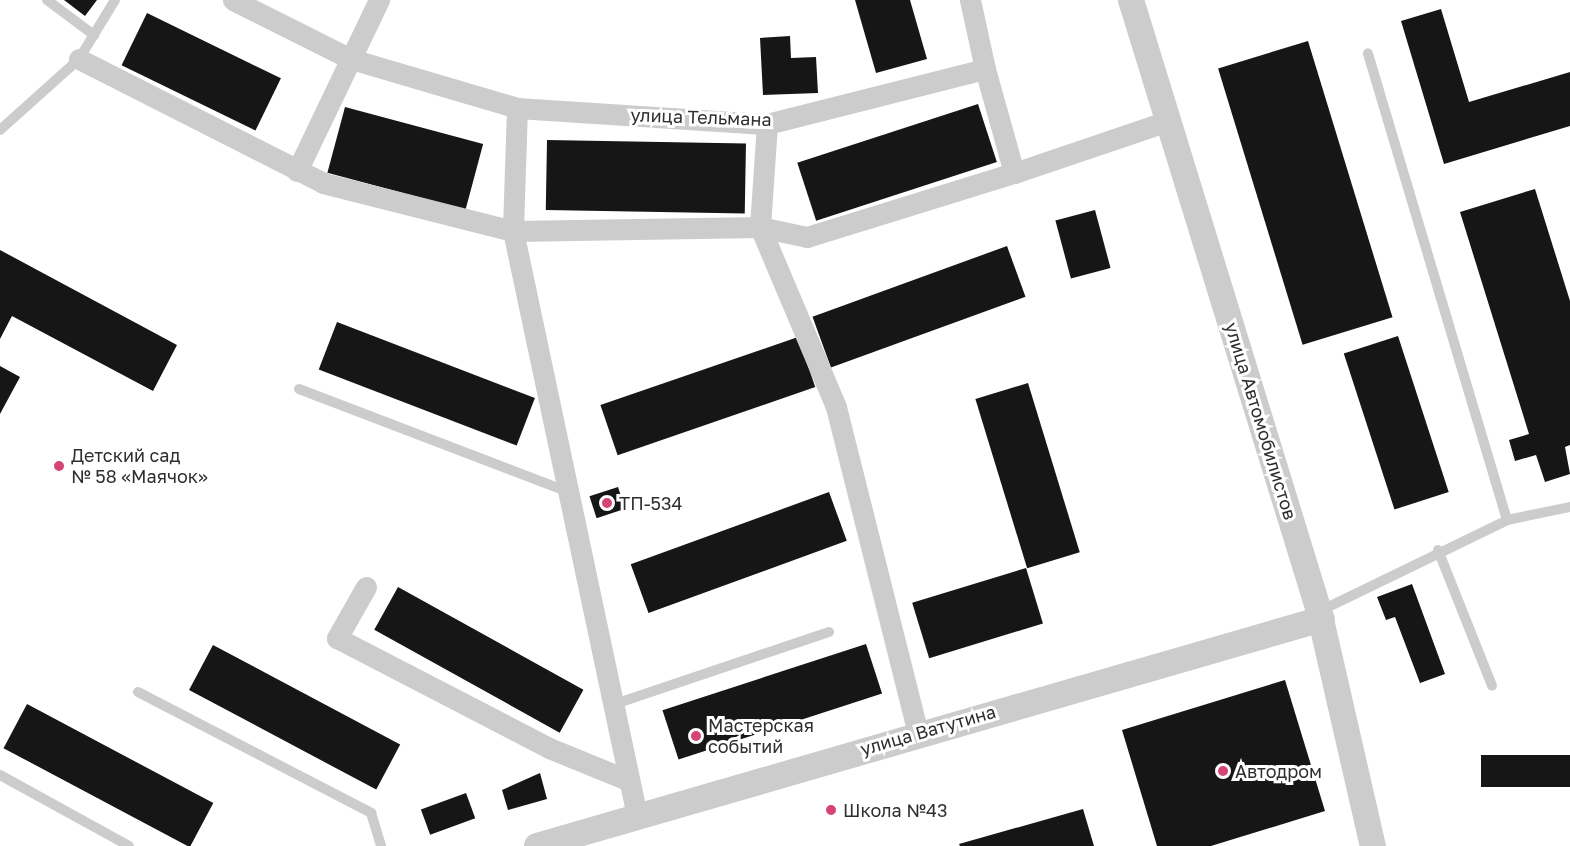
<!DOCTYPE html>
<meta charset="utf-8">
<style>
body{margin:0}
#map{position:relative;width:1570px;height:846px;overflow:hidden;background:#fff;font-family:"Golos Text",sans-serif}
div>[style]{position:absolute}
[style*='--x']{left:calc(var(--x)*1px);top:calc(var(--y)*1px);width:calc(var(--w)*1px);rotate:calc(var(--a)*1deg)}
.building>*{inset:0;background:#161616;transform-origin:0 0}
.service>*{height:10px;margin:-5px;padding:0 5px;transform-origin:5px;border-radius:5px;background:#ccc}
.minor>*{height:21px;margin:-10.5px;padding:0 10.5px;transform-origin:10.5px;border-radius:10.5px;background:#ccc}
.tertiary>*{height:26px;margin:-13px;padding:0 13px;transform-origin:13px;border-radius:13px;background:#ccc}
.dots>*{width:16px;height:16px;translate:-50% -50%;box-sizing:border-box;border:3px solid #fff;border-radius:50%}
span{translate:-50% -50%;white-space:nowrap;text-align:center;line-height:1.15;-webkit-text-stroke:6px #fff;paint-order:stroke}
.street-label{font-size:18px;color:#2f2f2f}
.poi-label{font-size:18px;color:#2f2f2f}
.left{translate:0 -50%;text-align:left}
</style>
<div id="map">
<div class="building">
<i style="clip-path:polygon(64px 0,97px 0,85px 16px)"></i>
<i style="clip-path:polygon(855px 0,910px 0,927px 59px,876px 73px)"></i>
<i style="clip-path:polygon(1441px 9px,1469px 102px,1570px 72px,1570px 126px,1444px 164px,1401px 21px)"></i>
<i style="left:147px;top:13px;width:149px;height:58px;rotate:26deg"></i>
<i style="clip-path:polygon(790px 36px,791px 58px,816px 57px,818px 93px,763px 95px,760px 38px)"></i>
<i style="left:1308px;top:41px;width:289px;height:94px;rotate:73deg"></i>
<i style="left:978px;top:104px;width:61px;height:190px;rotate:72deg"></i>
<i style="left:345px;top:107px;width:143px;height:68px;rotate:15deg"></i>
<i style="left:547px;top:140px;width:199px;height:70px;rotate:1deg"></i>
<i style="clip-path:polygon(1535px 189px,1570px 301px,1570px 445px,1565px 447px,1570px 474px,1545px 482px,1536px 455px,1515px 461px,1509px 440px,1529px 434px,1460px 212px)"></i>
<i style="left:1095px;top:210px;width:60px;height:41px;rotate:75deg"></i>
<i style="left:1007px;top:246px;width:54px;height:207px;rotate:70deg"></i>
<i style="clip-path:polygon(0 250px,177px 345px,153px 391px,12px 316px,0 339px)"></i>
<i style="left:337px;top:322px;width:212px;height:51px;rotate:21deg"></i>
<i style="left:1398px;top:336px;width:164px;height:57px;rotate:72deg"></i>
<i style="left:798px;top:337px;width:53px;height:209px;rotate:71deg"></i>
<i style="clip-path:polygon(0 366px,20px 377px,0 414px)"></i>
<i style="left:1028px;top:383px;width:177px;height:55px;rotate:73deg"></i>
<i style="left:618px;top:487px;width:23px;height:30px;rotate:72deg"></i>
<i style="left:829px;top:492px;width:52px;height:211px;rotate:70deg"></i>
<i style="left:1026px;top:568px;width:58px;height:119px;rotate:73deg"></i>
<i style="clip-path:polygon(1412px 584px,1445px 674px,1420px 683px,1395px 617px,1386px 620px,1377px 597px)"></i>
<i style="left:398px;top:587px;width:212px;height:49px;rotate:29deg"></i>
<i style="left:866px;top:644px;width:52px;height:214px;rotate:72deg"></i>
<i style="left:213px;top:645px;width:212px;height:51px;rotate:28deg"></i>
<i style="clip-path:polygon(1285px 680px,1325px 811px,1211px 846px,1157px 846px,1122px 730px)"></i>
<i style="left:27px;top:704px;width:211px;height:50px;rotate:28deg"></i>
<i style="left:1570px;top:755px;width:32px;height:89px;rotate:90deg"></i>
<i style="clip-path:polygon(540px 773px,547px 799px,508px 810px,502px 790px)"></i>
<i style="left:466px;top:793px;width:27px;height:48px;rotate:70deg"></i>
<i style="clip-path:polygon(1083px 809px,1094px 846px,960px 846px,959px 844px)"></i>
</div>
<div class="service">
<i style="--x:47;--y:0;--w:59;--a:36.7"></i>
<i style="--x:0;--y:130;--w:106;--a:-41.9"></i>
<i style="--x:79;--y:59;--w:69;--a:-58.6"></i>
<i style="--x:299;--y:389;--w:284;--a:20.9"></i>
<i style="--x:1507;--y:520;--w:64;--a:-11.7"></i>
<i style="--x:1438;--y:550;--w:146;--a:68.3"></i>
<i style="--x:1320;--y:611;--w:208;--a:-25.9"></i>
<i style="--x:1507;--y:520;--w:487;--a:-106.6"></i>
<i style="--x:138;--y:692;--w:263;--a:27.4"></i>
<i style="--x:371;--y:813;--w:34;--a:73"></i>
<i style="--x:612;--y:705;--w:229;--a:-18.6"></i>
<i style="--x:0;--y:775;--w:147;--a:28.8"></i>
</div>
<div class="minor">
<i style="--x:233;--y:0;--w:132;--a:26.6"></i>
<i style="--x:351;--y:59;--w:173;--a:16.4"></i>
<i style="--x:517;--y:108;--w:251;--a:3.7"></i>
<i style="--x:767;--y:124;--w:225;--a:-14.2"></i>
<i style="--x:985;--y:69;--w:108;--a:74.4"></i>
<i style="--x:1014;--y:173;--w:163;--a:-18.7"></i>
<i style="--x:970;--y:0;--w:71;--a:77.7"></i>
<i style="--x:79;--y:59;--w:274;--a:26.9"></i>
<i style="--x:323;--y:183;--w:196;--a:14.2"></i>
<i style="--x:513;--y:231;--w:247;--a:-0.9"></i>
<i style="--x:760;--y:227;--w:48;--a:12"></i>
<i style="--x:807;--y:237;--w:217;--a:-17.2"></i>
<i style="--x:517;--y:108;--w:123;--a:91.9"></i>
<i style="--x:513;--y:231;--w:598;--a:78.03"></i>
<i style="--x:767;--y:124;--w:103;--a:93.9"></i>
<i style="--x:760;--y:227;--w:195;--a:67.1"></i>
<i style="--x:836;--y:407;--w:336;--a:75.9"></i>
<i style="--x:297;--y:171;--w:190;--a:-64.4"></i>
<i style="--x:366;--y:587;--w:59;--a:119.6"></i>
<i style="--x:337;--y:638;--w:239;--a:27.4"></i>
<i style="--x:549;--y:748;--w:82;--a:22.2"></i>
</div>
<div class="tertiary">
<i style="--x:1131;--y:0;--w:639;--a:72.9"></i>
<i style="--x:1319;--y:611;--w:241;--a:77.1"></i>
<i style="--x:537;--y:846;--w:817;--a:-16.13"></i>
</div>
<div class="dots">
<i style="left:59px;top:466px;background:#d44475"></i>
<i style="left:607px;top:503px;background:#d44475"></i>
<i style="left:696px;top:736px;background:#d44475"></i>
<i style="left:1223px;top:771px;background:#d44475"></i>
<i style="left:831px;top:810px;background:#d44475"></i>
</div>
<div class="street-label">
<span style="left:701px;top:117px;rotate:2deg">улица Тельмана</span>
<span style="left:1261px;top:421px;rotate:73deg">улица Автомобилистов</span>
<span style="left:928px;top:730px;rotate:-16deg">улица Ватутина</span>
</div>
<div class="poi-label">
<span class="left" style="left:71px;top:466px">Детский сад<br>№ 58 «Маячок»</span>
<span class="left" style="left:619px;top:503px">ТП-534</span>
<span class="left" style="left:708px;top:736px">Мастерская<br>событий</span>
<span class="left" style="left:1235px;top:771px">Автодром</span>
<span class="left" style="left:843px;top:810px">Школа №43</span>
</div>
</div>
